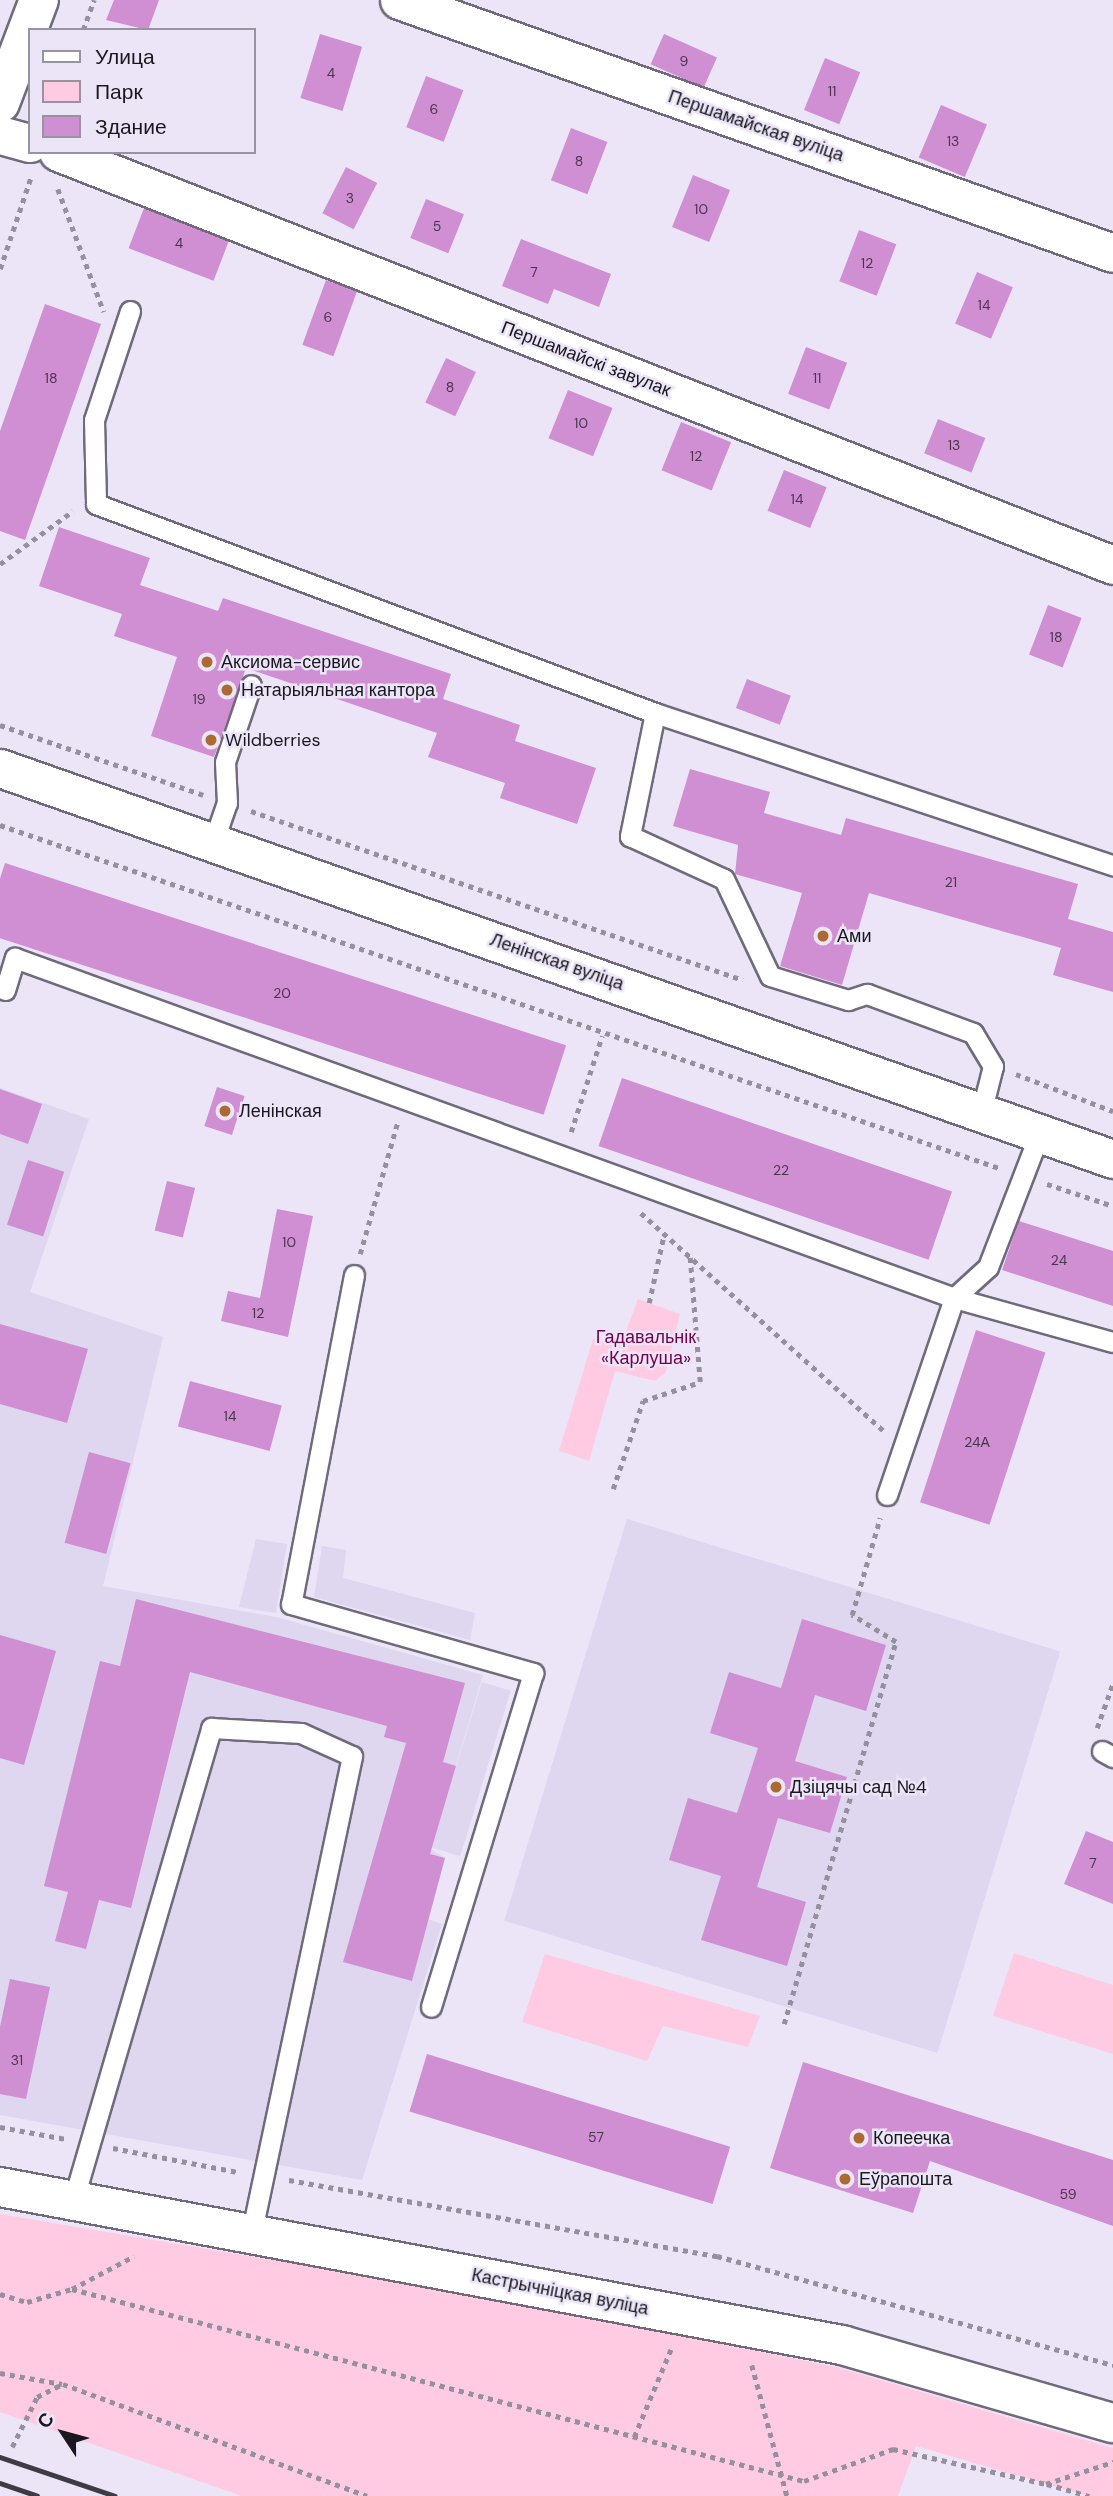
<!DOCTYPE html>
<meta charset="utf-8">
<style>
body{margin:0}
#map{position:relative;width:1113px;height:2496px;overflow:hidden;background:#ece5f8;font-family:"DM Sans",sans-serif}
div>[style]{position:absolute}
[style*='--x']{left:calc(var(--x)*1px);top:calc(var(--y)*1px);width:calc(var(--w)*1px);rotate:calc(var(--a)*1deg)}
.built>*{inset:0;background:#dfd6ef;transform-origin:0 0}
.green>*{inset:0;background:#fecbe3}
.building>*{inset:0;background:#d08ed3;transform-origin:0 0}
.path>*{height:4.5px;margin-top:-2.25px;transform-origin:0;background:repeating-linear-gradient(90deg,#95909e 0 5px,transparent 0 10px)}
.roads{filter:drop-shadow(2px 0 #706a7a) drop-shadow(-2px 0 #706a7a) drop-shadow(0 2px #706a7a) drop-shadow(0 -2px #706a7a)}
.lane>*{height:19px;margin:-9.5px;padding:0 9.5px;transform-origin:9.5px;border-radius:9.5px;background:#fff}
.street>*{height:37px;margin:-18.5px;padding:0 18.5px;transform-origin:18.5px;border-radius:18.5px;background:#fff}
.secondary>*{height:38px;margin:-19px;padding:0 19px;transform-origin:19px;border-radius:19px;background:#fff}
.primary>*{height:38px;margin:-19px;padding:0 19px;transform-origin:19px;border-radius:19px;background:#fff}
.rail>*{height:5px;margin:-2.5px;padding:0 2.5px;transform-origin:2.5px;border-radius:2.5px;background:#3e3b44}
.dots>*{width:19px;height:19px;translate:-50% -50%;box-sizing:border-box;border:4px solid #ece5f8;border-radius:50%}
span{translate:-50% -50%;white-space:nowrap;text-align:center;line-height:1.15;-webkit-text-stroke:5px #ece5f8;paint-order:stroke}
.number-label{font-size:14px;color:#48364b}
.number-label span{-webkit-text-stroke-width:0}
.street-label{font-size:18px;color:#1a181e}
.poi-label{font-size:18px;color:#1a181e}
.left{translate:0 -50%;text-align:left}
.park-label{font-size:18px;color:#71024b}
.legend{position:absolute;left:28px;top:28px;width:228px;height:126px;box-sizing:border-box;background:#ece5f8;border:2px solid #9893a1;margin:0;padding:9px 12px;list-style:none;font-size:21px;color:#1a181e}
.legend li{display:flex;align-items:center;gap:14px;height:35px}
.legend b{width:35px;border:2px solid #9893a1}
.north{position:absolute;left:28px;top:2398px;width:70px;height:70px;-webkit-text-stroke:5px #ece5f8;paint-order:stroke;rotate:306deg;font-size:19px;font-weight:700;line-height:28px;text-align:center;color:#1a181e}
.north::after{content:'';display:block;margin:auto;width:24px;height:32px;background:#1a181e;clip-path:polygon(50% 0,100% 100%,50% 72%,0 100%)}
</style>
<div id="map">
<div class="built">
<i style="clip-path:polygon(0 1088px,89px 1119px,30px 1292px,163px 1337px,103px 1586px,276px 1617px,483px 1675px,431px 1849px,445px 1858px,428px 1919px,442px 1924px,362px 2180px,0 2115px)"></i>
<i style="left:627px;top:1519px;width:453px;height:420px;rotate:17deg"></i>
<i style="clip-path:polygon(256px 1539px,287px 1544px,276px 1613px,239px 1607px)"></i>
<i style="clip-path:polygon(322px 1546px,346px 1550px,343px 1578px,475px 1613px,470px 1640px,314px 1597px)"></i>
<i style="left:482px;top:1682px;width:30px;height:173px;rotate:17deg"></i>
</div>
<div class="green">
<i style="clip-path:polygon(638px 1299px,680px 1314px,666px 1372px,655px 1381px,615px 1371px,589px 1461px,559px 1451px,593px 1339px,620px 1347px)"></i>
<i style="clip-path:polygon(1014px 1953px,1113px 1985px,1113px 2054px,993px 2016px)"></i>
<i style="clip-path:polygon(545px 1954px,760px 2016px,748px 2047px,663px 2026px,647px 2061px,522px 2022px)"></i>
<i style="clip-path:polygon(0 2214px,463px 2292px,836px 2367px,1113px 2448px,1113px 2496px,1088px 2496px,916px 2446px,898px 2496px,242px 2496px,0 2412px)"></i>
</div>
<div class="building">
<i style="clip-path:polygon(114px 0,159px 0,148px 30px,106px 20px)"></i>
<i style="left:320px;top:34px;width:44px;height:67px;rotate:17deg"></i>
<i style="left:664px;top:34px;width:58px;height:33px;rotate:24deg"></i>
<i style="left:825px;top:58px;width:38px;height:56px;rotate:22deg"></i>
<i style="left:426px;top:76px;width:40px;height:55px;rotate:21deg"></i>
<i style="left:941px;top:105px;width:50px;height:57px;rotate:23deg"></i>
<i style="left:571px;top:128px;width:39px;height:56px;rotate:21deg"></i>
<i style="left:346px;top:167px;width:35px;height:52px;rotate:27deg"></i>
<i style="left:693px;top:175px;width:40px;height:56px;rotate:22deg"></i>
<i style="left:426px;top:199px;width:41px;height:42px;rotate:22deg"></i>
<i style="left:144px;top:208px;width:91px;height:43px;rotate:21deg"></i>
<i style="left:859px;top:230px;width:40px;height:55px;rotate:21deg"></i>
<i style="clip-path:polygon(521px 239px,611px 274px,599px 307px,554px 289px,548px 304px,502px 286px)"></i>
<i style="left:977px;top:272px;width:39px;height:56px;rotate:23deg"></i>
<i style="left:326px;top:280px;width:33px;height:69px;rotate:20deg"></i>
<i style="clip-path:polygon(45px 304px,101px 324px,25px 540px,0 531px,0 431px)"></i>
<i style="left:806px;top:347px;width:44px;height:50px;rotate:21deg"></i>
<i style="left:446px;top:358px;width:33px;height:49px;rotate:25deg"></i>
<i style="left:568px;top:390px;width:48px;height:52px;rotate:22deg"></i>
<i style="left:938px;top:419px;width:51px;height:37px;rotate:22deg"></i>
<i style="left:681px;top:422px;width:54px;height:52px;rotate:22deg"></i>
<i style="left:784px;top:470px;width:46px;height:44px;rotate:22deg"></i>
<i style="clip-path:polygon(59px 527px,150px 558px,140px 585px,218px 611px,223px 598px,451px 674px,443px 699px,520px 725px,515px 741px,596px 768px,577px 824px,500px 798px,505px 783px,428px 757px,437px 733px,246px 668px,214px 757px,151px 736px,177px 657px,114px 636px,122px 614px,39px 586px)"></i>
<i style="left:1048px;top:605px;width:36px;height:53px;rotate:21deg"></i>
<i style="left:747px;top:679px;width:47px;height:31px;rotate:21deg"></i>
<i style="clip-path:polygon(690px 769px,770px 792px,764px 813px,841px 835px,846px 818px,1078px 884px,1068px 919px,1113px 932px,1113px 992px,1053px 975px,1061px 948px,869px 893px,842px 985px,780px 966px,802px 893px,735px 874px,738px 845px,673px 826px)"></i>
<i style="left:5px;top:863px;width:590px;height:73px;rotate:18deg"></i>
<i style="left:622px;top:1078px;width:349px;height:72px;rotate:19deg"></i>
<i style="left:217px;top:1087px;width:29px;height:41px;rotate:18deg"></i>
<i style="clip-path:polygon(0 1089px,42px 1104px,28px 1144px,0 1134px)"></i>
<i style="left:28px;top:1160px;width:38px;height:68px;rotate:18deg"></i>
<i style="left:167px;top:1181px;width:29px;height:51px;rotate:14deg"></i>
<i style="clip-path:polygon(277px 1209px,313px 1216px,288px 1337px,221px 1321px,228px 1291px,260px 1298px)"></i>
<i style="clip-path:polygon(1019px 1221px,1113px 1251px,1113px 1306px,1002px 1270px)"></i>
<i style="clip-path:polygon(0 1324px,88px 1349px,67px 1423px,0 1404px)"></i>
<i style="left:976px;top:1330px;width:73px;height:181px;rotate:18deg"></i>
<i style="left:190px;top:1381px;width:95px;height:47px;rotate:15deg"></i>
<i style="left:89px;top:1452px;width:43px;height:94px;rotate:15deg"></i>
<i style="clip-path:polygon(136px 1599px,465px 1683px,443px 1762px,456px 1766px,430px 1854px,445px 1858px,412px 1981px,343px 1962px,406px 1743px,384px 1737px,387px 1726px,190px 1672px,131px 1908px,99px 1900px,86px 1949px,55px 1941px,68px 1892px,44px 1886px,100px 1661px,120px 1666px)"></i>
<i style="clip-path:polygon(802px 1619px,886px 1645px,866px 1711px,815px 1695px,795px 1761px,847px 1777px,830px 1833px,778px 1818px,757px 1887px,806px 1902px,787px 1966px,701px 1940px,721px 1876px,669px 1860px,688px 1798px,737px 1813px,758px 1748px,710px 1733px,729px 1672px,781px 1688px)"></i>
<i style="clip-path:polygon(0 1635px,56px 1651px,24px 1765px,0 1758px)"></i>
<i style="clip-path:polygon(1086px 1831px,1113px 1842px,1113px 1904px,1064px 1884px)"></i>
<i style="clip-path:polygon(10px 1979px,50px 1987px,26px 2099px,0 2094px,0 2027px)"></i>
<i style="left:427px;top:2054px;width:317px;height:60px;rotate:17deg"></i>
<i style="clip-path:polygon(803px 2062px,1113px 2160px,1113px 2226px,930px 2161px,913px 2213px,770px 2168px)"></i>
</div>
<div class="path">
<i style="--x:83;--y:30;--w:32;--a:-70"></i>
<i style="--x:58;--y:189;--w:131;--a:69.5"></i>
<i style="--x:0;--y:269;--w:97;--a:-71.4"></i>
<i style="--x:0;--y:564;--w:90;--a:-36"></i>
<i style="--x:0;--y:725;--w:215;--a:19"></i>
<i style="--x:251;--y:811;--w:520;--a:18.96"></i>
<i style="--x:0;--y:825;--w:1056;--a:18.95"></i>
<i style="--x:1016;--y:1074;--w:104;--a:20.9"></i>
<i style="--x:571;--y:1132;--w:101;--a:-72.1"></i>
<i style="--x:1047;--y:1184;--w:70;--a:18.4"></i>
<i style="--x:641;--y:1213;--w:326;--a:41.9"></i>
<i style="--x:360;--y:1254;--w:138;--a:-74.1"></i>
<i style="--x:649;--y:1303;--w:71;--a:-77.7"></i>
<i style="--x:613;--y:1489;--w:93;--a:-71.2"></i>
<i style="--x:643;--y:1401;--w:60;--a:-18.4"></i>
<i style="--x:700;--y:1382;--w:125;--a:-94.6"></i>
<i style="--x:1097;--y:1728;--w:48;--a:-70.4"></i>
<i style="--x:784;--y:2024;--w:398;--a:-73.7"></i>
<i style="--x:896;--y:1642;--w:52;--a:-148.5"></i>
<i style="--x:852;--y:1615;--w:101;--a:-73.9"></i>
<i style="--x:0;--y:2127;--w:67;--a:10.3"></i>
<i style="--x:113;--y:2148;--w:127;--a:10.9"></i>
<i style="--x:289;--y:2180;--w:435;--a:10.1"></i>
<i style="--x:717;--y:2256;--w:411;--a:15.4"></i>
<i style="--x:72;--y:2289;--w:757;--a:14.7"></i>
<i style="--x:804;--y:2481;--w:95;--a:-19.8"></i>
<i style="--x:893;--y:2449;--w:157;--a:12.9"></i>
<i style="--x:1046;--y:2484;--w:71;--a:-18.2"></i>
<i style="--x:0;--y:2294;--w:28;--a:17"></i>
<i style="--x:27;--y:2302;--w:47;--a:-16.1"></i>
<i style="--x:72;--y:2289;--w:70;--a:-28"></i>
<i style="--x:752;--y:2365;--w:136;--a:75"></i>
<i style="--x:0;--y:2373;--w:63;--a:10.1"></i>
<i style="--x:634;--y:2437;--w:95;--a:-67.2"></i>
<i style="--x:12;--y:2447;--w:56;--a:-63.4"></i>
<i style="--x:37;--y:2397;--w:29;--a:-27"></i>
<i style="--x:63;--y:2384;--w:324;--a:20.2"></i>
<i style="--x:1047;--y:2484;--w:44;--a:15.9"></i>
</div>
<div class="roads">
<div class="lane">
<i style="--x:130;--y:311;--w:115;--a:108.3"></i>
<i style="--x:94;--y:420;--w:84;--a:88.6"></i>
<i style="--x:96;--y:504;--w:597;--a:20.5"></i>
<i style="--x:655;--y:713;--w:483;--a:18.4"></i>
<i style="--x:655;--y:713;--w:126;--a:101.5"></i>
<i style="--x:630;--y:836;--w:103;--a:24.6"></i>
<i style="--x:724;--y:879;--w:107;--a:64.6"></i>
<i style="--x:770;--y:976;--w:82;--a:17.1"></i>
<i style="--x:848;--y:1000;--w:20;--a:-18"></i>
<i style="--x:867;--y:994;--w:113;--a:20.2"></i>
<i style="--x:973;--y:1033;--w:39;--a:59"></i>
<i style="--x:993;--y:1066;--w:44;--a:104.3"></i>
<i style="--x:214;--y:840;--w:39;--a:-71"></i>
<i style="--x:227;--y:803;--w:41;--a:-92.8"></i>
<i style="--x:225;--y:762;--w:81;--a:-71.3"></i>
<i style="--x:5;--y:990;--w:34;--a:-73"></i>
<i style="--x:15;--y:958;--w:999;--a:19.9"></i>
<i style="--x:954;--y:1298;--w:46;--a:-42.4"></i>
<i style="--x:988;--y:1267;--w:145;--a:-68.9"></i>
<i style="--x:354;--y:1275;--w:335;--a:100.8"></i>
<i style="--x:291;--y:1604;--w:252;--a:15.9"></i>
<i style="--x:533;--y:1673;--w:349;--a:107"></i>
<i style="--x:887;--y:1495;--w:208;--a:-71.2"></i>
<i style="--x:954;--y:1298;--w:165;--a:15.5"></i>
<i style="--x:1102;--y:1751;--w:13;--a:29"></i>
<i style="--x:73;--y:2201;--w:493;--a:-73.7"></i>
<i style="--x:211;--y:1728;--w:90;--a:3.2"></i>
<i style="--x:301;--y:1733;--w:56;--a:24.3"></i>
<i style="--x:352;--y:1756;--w:489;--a:101.9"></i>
</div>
<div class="street">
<i style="--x:399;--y:0;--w:757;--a:19.51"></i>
<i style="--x:0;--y:135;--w:31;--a:15"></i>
<i style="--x:58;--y:152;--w:1133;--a:21.38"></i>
<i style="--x:0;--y:768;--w:1180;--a:19.36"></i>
</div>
<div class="secondary">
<i style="--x:0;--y:103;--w:110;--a:-69.3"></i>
</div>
<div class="primary">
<i style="--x:0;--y:2187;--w:857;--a:10.63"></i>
<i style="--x:842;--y:2345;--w:282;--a:16.1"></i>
</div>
</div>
<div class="rail">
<i style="--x:0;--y:2457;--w:121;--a:18.7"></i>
<i style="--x:0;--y:2483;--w:39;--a:19"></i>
</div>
<div class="dots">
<i style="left:207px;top:662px;background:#ab6a34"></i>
<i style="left:227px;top:690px;background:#ab6a34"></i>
<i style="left:211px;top:740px;background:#ab6a34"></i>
<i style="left:823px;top:936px;background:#ab6a34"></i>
<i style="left:225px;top:1111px;background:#ab6a34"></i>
<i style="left:776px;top:1787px;background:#ab6a34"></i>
<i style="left:859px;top:2138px;background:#ab6a34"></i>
<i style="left:845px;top:2179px;background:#ab6a34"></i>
</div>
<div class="number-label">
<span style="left:684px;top:61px">9</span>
<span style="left:331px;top:73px">4</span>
<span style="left:832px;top:91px">11</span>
<span style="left:434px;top:109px">6</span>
<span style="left:953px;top:141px">13</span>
<span style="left:579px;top:161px">8</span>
<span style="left:350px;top:198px">3</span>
<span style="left:701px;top:209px">10</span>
<span style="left:437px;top:226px">5</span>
<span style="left:179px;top:243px">4</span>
<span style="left:867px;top:263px">12</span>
<span style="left:534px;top:272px">7</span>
<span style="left:984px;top:305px">14</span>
<span style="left:328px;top:317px">6</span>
<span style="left:51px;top:378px">18</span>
<span style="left:817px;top:378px">11</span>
<span style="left:450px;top:387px">8</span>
<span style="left:581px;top:423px">10</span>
<span style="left:954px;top:445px">13</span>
<span style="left:696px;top:456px">12</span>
<span style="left:797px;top:499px">14</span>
<span style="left:1056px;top:637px">18</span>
<span style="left:199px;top:699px">19</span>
<span style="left:951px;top:882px">21</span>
<span style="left:282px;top:993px">20</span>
<span style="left:781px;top:1170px">22</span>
<span style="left:289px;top:1242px">10</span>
<span style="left:1059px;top:1260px">24</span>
<span style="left:258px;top:1313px">12</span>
<span style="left:230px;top:1416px">14</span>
<span style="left:977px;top:1442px">24А</span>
<span style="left:1093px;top:1863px">7</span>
<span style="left:17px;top:2060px">31</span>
<span style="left:596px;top:2137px">57</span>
<span style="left:1068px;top:2194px">59</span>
</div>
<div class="street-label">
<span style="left:756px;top:126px;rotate:19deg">Першамайская вуліца</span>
<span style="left:586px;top:359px;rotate:21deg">Першамайскі завулак</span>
<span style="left:557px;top:962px;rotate:19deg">Ленінская вуліца</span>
<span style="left:560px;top:2292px;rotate:11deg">Кастрычніцкая вуліца</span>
</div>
<div class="poi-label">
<span class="left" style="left:221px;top:662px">Аксиома-сервис</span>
<span class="left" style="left:241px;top:690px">Натарыяльная кантора</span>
<span class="left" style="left:225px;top:740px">Wildberries</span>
<span class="left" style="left:837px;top:936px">Ами</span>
<span class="left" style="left:239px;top:1111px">Ленінская</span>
<span class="left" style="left:790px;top:1787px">Дзіцячы сад №4</span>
<span class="left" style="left:873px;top:2138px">Копеечка</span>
<span class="left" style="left:859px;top:2179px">Еўрапошта</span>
</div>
<div class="park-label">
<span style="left:646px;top:1348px">Гадавальнік<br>«Карлуша»</span>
</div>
<ul class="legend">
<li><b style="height:9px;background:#fff"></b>Улица</li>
<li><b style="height:19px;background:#fecbe3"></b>Парк</li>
<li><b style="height:19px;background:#d08ed3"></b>Здание</li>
</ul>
<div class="north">С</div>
</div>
